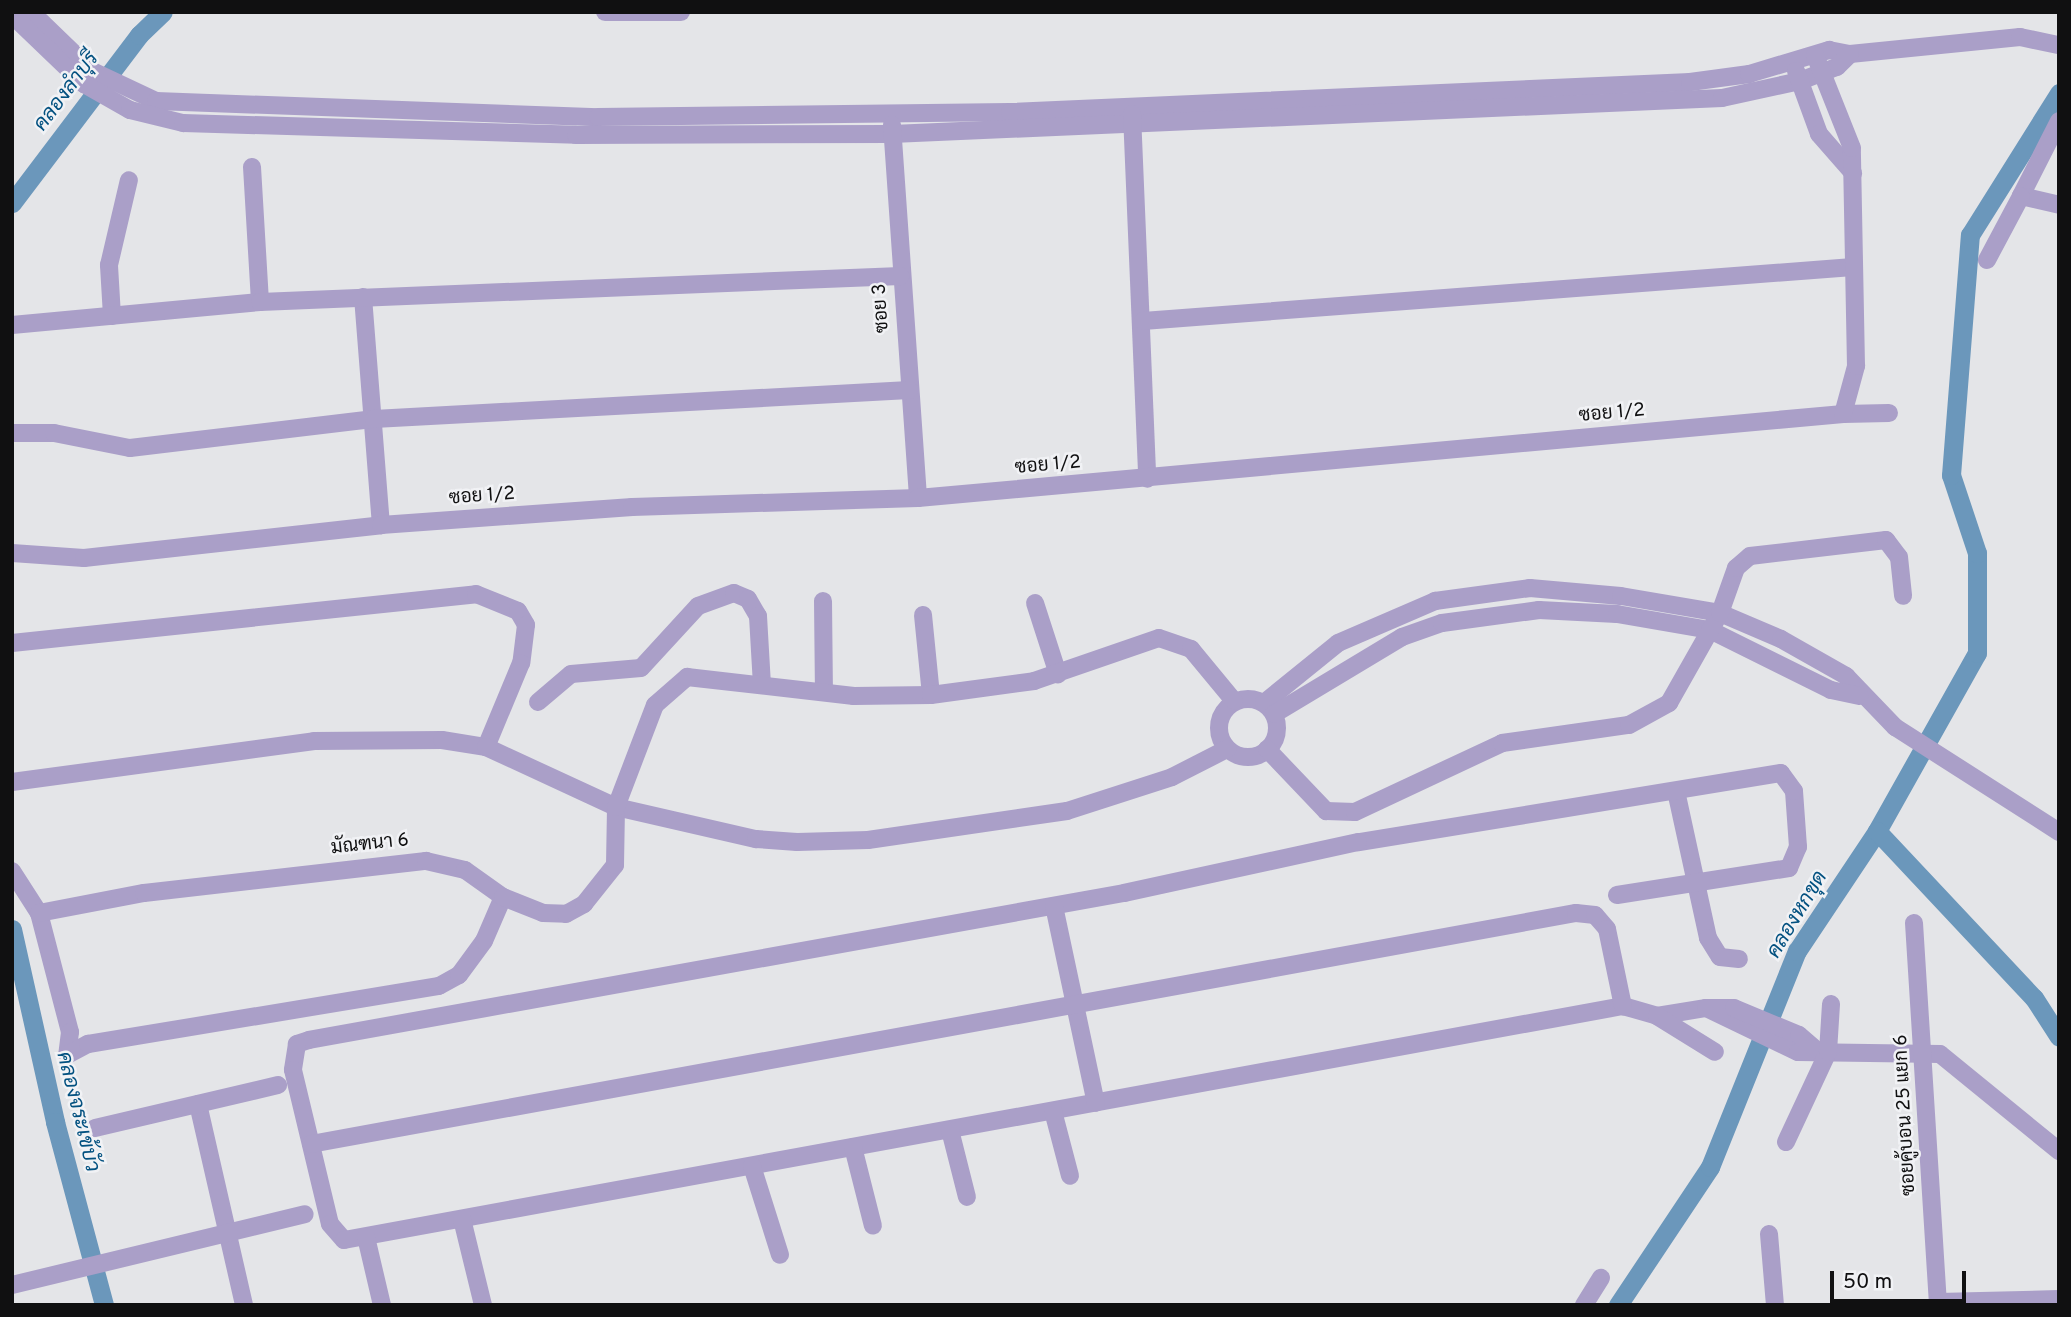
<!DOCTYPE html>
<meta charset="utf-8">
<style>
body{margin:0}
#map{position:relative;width:2071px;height:1317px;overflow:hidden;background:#e4e5e8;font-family:Overpass,Sarabun,sans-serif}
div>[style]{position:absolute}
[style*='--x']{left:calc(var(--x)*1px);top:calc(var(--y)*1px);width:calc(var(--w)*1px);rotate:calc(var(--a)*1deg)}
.canal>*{height:19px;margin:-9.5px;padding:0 9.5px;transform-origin:9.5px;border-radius:9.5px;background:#6b97bb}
.minor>*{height:18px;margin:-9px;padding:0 9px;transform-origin:9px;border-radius:9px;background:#aa9fc8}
.minor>.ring{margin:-9px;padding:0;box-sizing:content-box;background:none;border:18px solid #aa9fc8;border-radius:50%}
span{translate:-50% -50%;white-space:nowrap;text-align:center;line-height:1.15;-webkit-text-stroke:5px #f1f2f5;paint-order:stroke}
.street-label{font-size:19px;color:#101011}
.water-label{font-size:21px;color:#035180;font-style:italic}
.frame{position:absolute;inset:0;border:14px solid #101011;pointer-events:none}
.scale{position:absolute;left:1830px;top:1271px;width:136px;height:32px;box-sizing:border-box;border:4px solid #101011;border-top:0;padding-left:9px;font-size:21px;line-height:24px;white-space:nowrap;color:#101011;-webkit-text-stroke:5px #f1f2f5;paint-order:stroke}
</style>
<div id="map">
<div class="canal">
<i style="--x:12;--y:203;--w:211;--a:-52.9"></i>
<i style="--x:139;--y:35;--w:33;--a:-44"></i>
<i style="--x:1877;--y:831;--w:204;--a:-60.7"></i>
<i style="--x:1977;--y:653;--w:100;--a:-90"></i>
<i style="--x:1977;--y:553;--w:82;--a:-108.4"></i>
<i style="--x:1951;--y:475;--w:241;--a:-85.5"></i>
<i style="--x:1970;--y:235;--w:168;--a:-57.9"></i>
<i style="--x:12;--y:929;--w:198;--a:77.4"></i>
<i style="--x:55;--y:1122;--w:189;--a:75"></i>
<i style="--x:1618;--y:1305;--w:166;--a:-56.3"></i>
<i style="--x:1710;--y:1167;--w:233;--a:-68.1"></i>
<i style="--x:1797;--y:951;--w:144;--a:-56.3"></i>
<i style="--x:1877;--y:831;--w:229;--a:46.8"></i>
<i style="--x:2034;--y:998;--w:46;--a:57.3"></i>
</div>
<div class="minor">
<i style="--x:31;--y:12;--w:85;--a:44"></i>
<i style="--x:92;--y:71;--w:71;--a:25.1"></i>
<i style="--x:156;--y:101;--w:442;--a:2.1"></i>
<i style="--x:598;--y:117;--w:412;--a:-0.7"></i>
<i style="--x:1010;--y:112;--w:681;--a:-2.53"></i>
<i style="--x:1690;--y:82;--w:60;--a:-7.7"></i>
<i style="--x:1749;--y:74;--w:84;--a:-16.7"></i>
<i style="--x:1829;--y:50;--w:21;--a:11"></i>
<i style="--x:1850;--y:54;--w:171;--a:-5.7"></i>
<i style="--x:2020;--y:37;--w:40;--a:12"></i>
<i style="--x:605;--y:12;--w:76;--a:0"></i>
<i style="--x:12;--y:15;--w:100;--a:43.8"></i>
<i style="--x:84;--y:84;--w:53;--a:29.5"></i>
<i style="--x:130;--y:110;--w:55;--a:13.8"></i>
<i style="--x:183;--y:123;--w:393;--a:1.7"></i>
<i style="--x:576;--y:135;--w:316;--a:-0.2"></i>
<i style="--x:892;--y:134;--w:831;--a:-2.48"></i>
<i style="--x:1722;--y:98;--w:80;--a:-12.3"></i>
<i style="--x:1800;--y:81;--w:40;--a:-21"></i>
<i style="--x:1837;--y:67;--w:18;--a:-45"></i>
<i style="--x:1796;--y:71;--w:67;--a:69.9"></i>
<i style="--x:1819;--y:134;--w:52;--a:48.9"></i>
<i style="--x:1132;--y:114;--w:365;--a:87.6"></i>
<i style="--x:2059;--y:121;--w:84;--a:116.9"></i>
<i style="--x:2021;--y:196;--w:39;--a:13"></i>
<i style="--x:892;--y:125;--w:374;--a:86"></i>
<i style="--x:252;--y:167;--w:135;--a:86.6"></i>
<i style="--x:1987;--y:260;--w:72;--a:-62"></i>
<i style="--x:363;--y:297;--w:229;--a:85.5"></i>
<i style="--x:112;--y:316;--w:51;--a:-93.4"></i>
<i style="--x:109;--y:265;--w:87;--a:-76.8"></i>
<i style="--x:1143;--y:321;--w:712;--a:-4.35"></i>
<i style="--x:12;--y:325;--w:249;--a:-5.3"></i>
<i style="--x:260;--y:302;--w:641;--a:-2.33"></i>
<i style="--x:1843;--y:414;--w:46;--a:-1.2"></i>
<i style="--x:12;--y:433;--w:42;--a:0"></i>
<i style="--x:54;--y:433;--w:77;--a:11.2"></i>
<i style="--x:130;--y:448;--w:246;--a:-6.8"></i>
<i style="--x:374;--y:419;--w:536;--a:-3.1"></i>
<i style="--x:12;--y:553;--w:72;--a:4"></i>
<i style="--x:84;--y:558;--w:299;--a:-6.3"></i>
<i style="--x:381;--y:525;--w:252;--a:-4.1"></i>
<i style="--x:632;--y:507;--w:286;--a:-1.8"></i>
<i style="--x:918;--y:498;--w:929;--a:-5.19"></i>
<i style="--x:1843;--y:414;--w:50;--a:-74.8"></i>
<i style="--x:1856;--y:366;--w:218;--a:-91.1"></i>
<i style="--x:1852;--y:148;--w:100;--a:-111.7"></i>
<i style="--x:823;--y:601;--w:91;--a:89.4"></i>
<i style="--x:1035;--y:603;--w:75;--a:72.1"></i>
<i style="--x:923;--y:615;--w:80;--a:84.3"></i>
<i style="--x:12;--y:643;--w:467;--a:-6"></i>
<i style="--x:476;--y:594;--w:45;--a:22"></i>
<i style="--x:518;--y:611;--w:16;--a:60"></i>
<i style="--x:526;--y:625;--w:38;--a:97"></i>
<i style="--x:521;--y:663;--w:91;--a:112.6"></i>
<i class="ring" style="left:1219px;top:699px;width:40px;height:40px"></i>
<i style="--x:538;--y:702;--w:43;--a:-40.3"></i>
<i style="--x:571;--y:674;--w:70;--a:-4.9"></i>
<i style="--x:641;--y:668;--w:84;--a:-47.4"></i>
<i style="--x:698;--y:606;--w:38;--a:-20"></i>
<i style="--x:734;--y:593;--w:15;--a:23"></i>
<i style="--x:748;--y:599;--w:20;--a:60"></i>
<i style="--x:758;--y:616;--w:69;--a:86.7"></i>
<i style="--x:1264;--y:703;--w:95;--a:-39"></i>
<i style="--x:1338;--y:643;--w:106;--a:-23.4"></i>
<i style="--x:1435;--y:601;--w:96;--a:-7.8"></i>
<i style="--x:1530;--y:588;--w:91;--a:5"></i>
<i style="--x:1621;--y:596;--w:100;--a:9.7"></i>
<i style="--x:1720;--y:613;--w:66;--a:23.1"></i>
<i style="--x:1781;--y:639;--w:75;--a:29.6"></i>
<i style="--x:1846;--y:676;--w:71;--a:46.1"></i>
<i style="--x:1895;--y:727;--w:195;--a:32.6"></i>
<i style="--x:1274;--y:714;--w:149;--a:-31"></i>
<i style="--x:1402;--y:637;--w:42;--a:-19.3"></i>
<i style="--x:1442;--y:623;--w:98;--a:-7.6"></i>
<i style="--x:1539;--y:610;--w:78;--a:2.9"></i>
<i style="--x:1617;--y:614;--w:94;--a:9.8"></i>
<i style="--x:1710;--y:630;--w:135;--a:26.4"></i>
<i style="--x:1831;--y:690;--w:29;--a:12"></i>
<i style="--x:1267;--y:749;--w:86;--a:46.4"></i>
<i style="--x:1326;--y:811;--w:29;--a:2"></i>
<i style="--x:1355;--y:812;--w:162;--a:-25.1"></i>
<i style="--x:1502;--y:743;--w:128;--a:-8.1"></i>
<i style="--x:1629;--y:725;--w:46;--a:-28.8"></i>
<i style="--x:1669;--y:703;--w:103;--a:-60.5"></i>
<i style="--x:1720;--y:613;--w:48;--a:-70.4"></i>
<i style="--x:1736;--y:568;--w:18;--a:-41"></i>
<i style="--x:1750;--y:556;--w:137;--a:-6.7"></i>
<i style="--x:1886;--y:540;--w:21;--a:53"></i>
<i style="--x:1899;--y:557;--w:39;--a:84"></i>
<i style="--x:12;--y:782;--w:305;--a:-7.7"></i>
<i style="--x:314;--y:741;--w:128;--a:-0.4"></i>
<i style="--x:442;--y:740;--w:45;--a:9"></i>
<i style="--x:486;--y:747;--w:143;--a:24.8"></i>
<i style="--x:616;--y:807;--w:144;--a:12.9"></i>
<i style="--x:756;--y:839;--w:41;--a:4.2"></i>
<i style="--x:797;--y:842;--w:71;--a:-1.6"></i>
<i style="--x:868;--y:840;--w:201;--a:-8.3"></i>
<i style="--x:1067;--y:811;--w:110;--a:-17.9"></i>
<i style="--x:1172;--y:777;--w:62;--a:-27"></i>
<i style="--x:1676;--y:791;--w:150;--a:77.7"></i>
<i style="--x:1708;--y:938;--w:22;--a:58"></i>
<i style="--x:1720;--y:957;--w:19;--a:6"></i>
<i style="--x:12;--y:871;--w:50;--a:57.3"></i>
<i style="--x:39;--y:913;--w:123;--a:75.4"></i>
<i style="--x:70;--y:1032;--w:23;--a:97"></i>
<i style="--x:67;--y:1055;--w:24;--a:-28"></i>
<i style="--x:88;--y:1044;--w:356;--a:-9.4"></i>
<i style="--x:439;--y:986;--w:23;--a:-29"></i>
<i style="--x:459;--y:975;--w:42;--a:-53.7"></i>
<i style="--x:484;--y:941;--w:48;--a:-66.6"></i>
<i style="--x:1617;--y:895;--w:174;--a:-8.9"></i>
<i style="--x:1789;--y:868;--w:23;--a:-67"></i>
<i style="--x:1798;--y:847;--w:56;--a:-94.1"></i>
<i style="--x:1794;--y:791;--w:22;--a:-126"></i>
<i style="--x:1781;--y:773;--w:429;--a:170.7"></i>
<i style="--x:1358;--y:842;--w:239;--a:167.7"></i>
<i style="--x:1124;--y:893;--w:828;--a:169.78"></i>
<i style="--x:309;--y:1040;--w:13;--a:162"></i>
<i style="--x:297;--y:1044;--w:26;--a:99"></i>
<i style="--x:293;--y:1070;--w:158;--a:76.5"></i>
<i style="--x:330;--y:1224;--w:21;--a:49"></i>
<i style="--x:344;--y:1240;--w:1300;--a:-10.37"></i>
<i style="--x:1623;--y:1006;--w:35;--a:16"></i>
<i style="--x:1657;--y:1016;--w:50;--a:-9.3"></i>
<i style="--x:1706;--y:1008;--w:102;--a:25.6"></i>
<i style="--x:1798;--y:1052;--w:142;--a:0.8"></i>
<i style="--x:1940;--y:1054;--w:154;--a:39.2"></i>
<i style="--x:1054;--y:906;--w:201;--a:78"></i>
<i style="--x:39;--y:913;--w:107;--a:-10.8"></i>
<i style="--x:144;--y:893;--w:284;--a:-6.5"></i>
<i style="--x:426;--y:861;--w:40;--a:13"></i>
<i style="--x:465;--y:870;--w:47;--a:35.4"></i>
<i style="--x:503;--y:897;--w:43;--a:21.8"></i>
<i style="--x:543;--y:913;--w:23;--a:2"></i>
<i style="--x:566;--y:914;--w:21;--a:-29"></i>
<i style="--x:584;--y:904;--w:50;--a:-51.5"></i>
<i style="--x:615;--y:865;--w:58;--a:-89"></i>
<i style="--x:616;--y:807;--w:109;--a:-69.1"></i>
<i style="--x:655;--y:705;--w:43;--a:-41.2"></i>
<i style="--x:687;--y:677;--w:168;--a:6.5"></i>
<i style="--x:854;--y:696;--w:77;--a:-0.7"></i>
<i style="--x:931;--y:695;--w:104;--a:-7.7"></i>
<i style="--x:1034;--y:681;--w:132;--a:-19"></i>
<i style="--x:1159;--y:638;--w:34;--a:19"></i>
<i style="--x:1191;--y:649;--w:67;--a:50.4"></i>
<i style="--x:1914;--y:923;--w:383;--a:86.4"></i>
<i style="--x:1706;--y:1008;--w:28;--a:0"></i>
<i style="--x:1734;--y:1008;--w:70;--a:22.6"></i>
<i style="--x:1799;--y:1035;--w:28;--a:41"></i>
<i style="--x:1657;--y:1016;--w:68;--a:31.8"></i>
<i style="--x:198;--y:1104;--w:206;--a:77.1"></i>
<i style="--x:1053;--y:1111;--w:67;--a:75.3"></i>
<i style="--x:95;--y:1128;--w:188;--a:-13.2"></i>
<i style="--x:950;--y:1130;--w:69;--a:75.8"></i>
<i style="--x:1786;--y:1142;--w:99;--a:-65"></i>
<i style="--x:1828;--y:1052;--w:48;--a:-86.4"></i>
<i style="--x:311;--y:1144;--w:1286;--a:-10.35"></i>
<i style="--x:1576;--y:913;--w:19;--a:6"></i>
<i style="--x:1595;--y:915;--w:18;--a:49"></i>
<i style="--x:1607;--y:929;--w:79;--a:78.3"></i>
<i style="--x:853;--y:1147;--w:81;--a:75.8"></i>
<i style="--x:752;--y:1166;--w:93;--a:72.5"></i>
<i style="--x:462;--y:1219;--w:89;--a:76.3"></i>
<i style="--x:1769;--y:1234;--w:71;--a:85.2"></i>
<i style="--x:366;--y:1237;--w:70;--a:76.8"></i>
<i style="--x:12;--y:1285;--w:301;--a:-13.6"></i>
<i style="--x:1938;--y:1302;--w:121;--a:-1.4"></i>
<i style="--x:1584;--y:1305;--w:32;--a:-58"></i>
</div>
<div class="street-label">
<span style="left:882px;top:308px;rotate:-94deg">ซอย 3</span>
<span style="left:1612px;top:414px;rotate:-5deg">ซอย 1/2</span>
<span style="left:1048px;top:466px;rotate:-5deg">ซอย 1/2</span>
<span style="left:482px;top:497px;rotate:-4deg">ซอย 1/2</span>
<span style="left:370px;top:845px;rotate:-6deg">มัณฑนา 6</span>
<span style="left:1906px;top:1115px;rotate:-93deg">ซอยคู้บอน 25 แยก 6</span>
</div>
<div class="water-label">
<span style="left:67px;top:92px;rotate:-53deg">คลองลำบุรี</span>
<span style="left:1798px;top:915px;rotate:-59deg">คลองหกขุด</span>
<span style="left:77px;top:1112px;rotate:76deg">คลองจระเข้บัว</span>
</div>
<div class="frame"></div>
<div class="scale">50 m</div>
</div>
